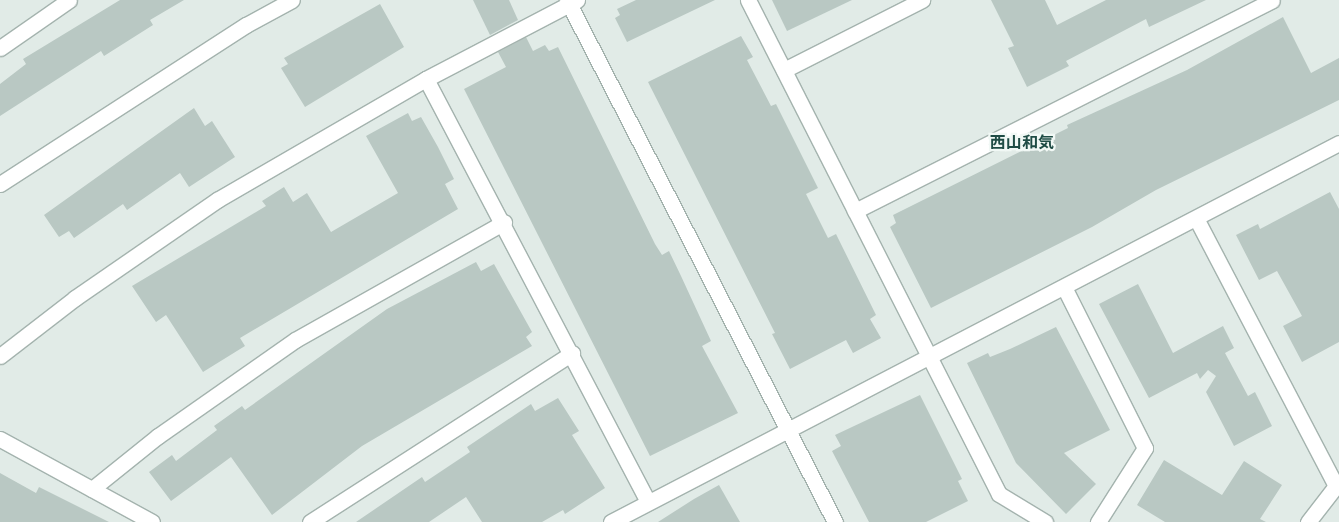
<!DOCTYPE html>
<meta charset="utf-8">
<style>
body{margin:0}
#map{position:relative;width:1339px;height:522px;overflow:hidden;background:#e1ebe7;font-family:Signika,"Noto Sans JP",sans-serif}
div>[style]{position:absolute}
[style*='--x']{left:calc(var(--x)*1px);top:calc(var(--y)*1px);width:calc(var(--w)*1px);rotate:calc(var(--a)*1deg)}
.building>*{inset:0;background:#b9c8c3}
.roads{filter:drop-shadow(1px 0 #a4b3ae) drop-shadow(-1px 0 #a4b3ae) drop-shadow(0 1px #a4b3ae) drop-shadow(0 -1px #a4b3ae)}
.minor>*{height:15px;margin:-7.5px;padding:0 7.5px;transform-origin:7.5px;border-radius:7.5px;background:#fff}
.tertiary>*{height:15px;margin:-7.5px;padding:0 7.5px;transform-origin:7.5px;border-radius:7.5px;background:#fff}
span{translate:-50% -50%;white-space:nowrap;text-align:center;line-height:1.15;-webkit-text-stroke:4.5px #f1f8f5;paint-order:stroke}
.neighbourhood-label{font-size:16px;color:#1f4c45;font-weight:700}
</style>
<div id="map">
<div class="building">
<i style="clip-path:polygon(120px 0,184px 0,150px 20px,153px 25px,104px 56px,101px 51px,0 116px,0 84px,26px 64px,23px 59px)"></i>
<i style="clip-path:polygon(473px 0,509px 0,518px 20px,490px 35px)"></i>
<i style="clip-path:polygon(636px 0,715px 0,627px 42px,615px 18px,620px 15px,617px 9px)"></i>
<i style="clip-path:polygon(772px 0,852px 0,787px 31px)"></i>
<i style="clip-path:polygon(991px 0,1045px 0,1057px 25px,1106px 0,1206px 0,1149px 27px,1146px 19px,1066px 61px,1069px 66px,1027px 87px,1008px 48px,1014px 46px)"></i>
<i style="clip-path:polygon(380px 4px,404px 47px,305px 107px,281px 68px,288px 64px,284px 58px)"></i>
<i style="clip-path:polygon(1283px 17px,1311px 73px,1339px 58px,1339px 100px,1156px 190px,1092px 227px,931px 308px,890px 227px,896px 223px,893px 215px,1068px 128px,1067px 125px,1187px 70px)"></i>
<i style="clip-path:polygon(741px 36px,753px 57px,747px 60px,771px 106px,776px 104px,818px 188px,806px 194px,828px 238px,836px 234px,876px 315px,870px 319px,881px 338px,853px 353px,846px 340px,790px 369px,772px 334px,775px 333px,648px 82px)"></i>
<i style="clip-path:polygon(526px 37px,533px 51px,545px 45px,549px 51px,558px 47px,655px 244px,662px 255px,669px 251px,681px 276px,711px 341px,702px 346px,738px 413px,650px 456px,464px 89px,506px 67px,498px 52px)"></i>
<i style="clip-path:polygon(194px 108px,205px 126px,212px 121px,235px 157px,189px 187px,180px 173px,127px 210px,123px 204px,74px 238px,69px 231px,59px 237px,44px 215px)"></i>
<i style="clip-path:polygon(408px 113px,412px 121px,421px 117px,438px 147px,454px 179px,445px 184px,458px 209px,240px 338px,245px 346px,203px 372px,166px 315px,156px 322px,132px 286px,266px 206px,262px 201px,284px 187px,293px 202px,307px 193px,331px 232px,398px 193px,366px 136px)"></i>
<i style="clip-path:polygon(1330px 192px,1339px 209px,1339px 342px,1302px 362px,1283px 326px,1302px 316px,1277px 271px,1259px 280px,1236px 235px,1258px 224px,1260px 229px)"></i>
<i style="clip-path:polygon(476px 262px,481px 271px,494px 264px,532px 332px,526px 337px,532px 346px,362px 446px,272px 515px,231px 457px,171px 501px,149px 472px,172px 455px,176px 461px,217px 430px,214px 426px,242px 406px,245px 410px,387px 309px)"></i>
<i style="clip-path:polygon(1138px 284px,1173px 353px,1223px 326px,1234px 348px,1225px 353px,1248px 396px,1255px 392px,1272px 426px,1234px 446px,1206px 392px,1216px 376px,1208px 370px,1200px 379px,1197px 373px,1149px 398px,1099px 304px)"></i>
<i style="clip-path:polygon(1056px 327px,1110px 430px,1064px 453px,1096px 484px,1066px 514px,1016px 463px,967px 363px,988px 353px,990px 357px,1010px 349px)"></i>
<i style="clip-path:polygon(920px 395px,962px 479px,958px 481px,968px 501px,926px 522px,869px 522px,832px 451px,841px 446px,835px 435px)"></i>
<i style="clip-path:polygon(558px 398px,579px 431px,572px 435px,605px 488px,565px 514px,563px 510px,542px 522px,482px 522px,466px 497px,429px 522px,356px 522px,422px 477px,425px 482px,470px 452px,467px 447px,531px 404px,535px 411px)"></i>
<i style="clip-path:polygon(1164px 460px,1222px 495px,1244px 461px,1282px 485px,1260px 519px,1266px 522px,1165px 522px,1137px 505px)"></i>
<i style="clip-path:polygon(0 473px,36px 493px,39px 487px,109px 522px,0 522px)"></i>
<i style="clip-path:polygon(719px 485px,740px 522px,658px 522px,694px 499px)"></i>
</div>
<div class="roads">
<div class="minor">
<i style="--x:577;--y:0;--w:170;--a:152.4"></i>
<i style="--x:426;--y:79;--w:475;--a:62.3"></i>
<i style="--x:748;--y:0;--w:554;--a:63.07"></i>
<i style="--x:999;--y:494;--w:54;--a:31.3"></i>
<i style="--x:0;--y:48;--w:84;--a:-34.8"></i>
<i style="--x:784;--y:70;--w:155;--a:-26.9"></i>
<i style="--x:855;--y:211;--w:467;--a:-26.8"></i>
<i style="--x:1197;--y:220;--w:298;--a:62.4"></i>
<i style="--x:1064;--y:287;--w:180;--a:63.3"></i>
<i style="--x:1145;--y:448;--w:88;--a:122.4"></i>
<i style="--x:0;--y:356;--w:95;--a:-37.7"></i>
<i style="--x:75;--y:298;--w:173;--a:-34.6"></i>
<i style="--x:217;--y:200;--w:241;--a:-30.1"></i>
<i style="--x:0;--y:439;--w:173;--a:28.6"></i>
<i style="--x:92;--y:489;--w:85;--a:-38.8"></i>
<i style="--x:158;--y:436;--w:167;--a:-35"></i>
<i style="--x:295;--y:340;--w:240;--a:-29.4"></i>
<i style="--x:310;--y:522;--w:312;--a:-32.8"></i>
<i style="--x:611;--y:522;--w:821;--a:-27.5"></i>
<i style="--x:1308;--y:522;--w:51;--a:-52.2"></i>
</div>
<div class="tertiary">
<i style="--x:567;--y:0;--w:587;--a:62.82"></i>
<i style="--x:0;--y:184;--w:293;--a:-32.9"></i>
<i style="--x:246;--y:25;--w:52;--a:-28.5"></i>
</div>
</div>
<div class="neighbourhood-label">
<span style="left:1022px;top:143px">西山和気</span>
</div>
</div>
